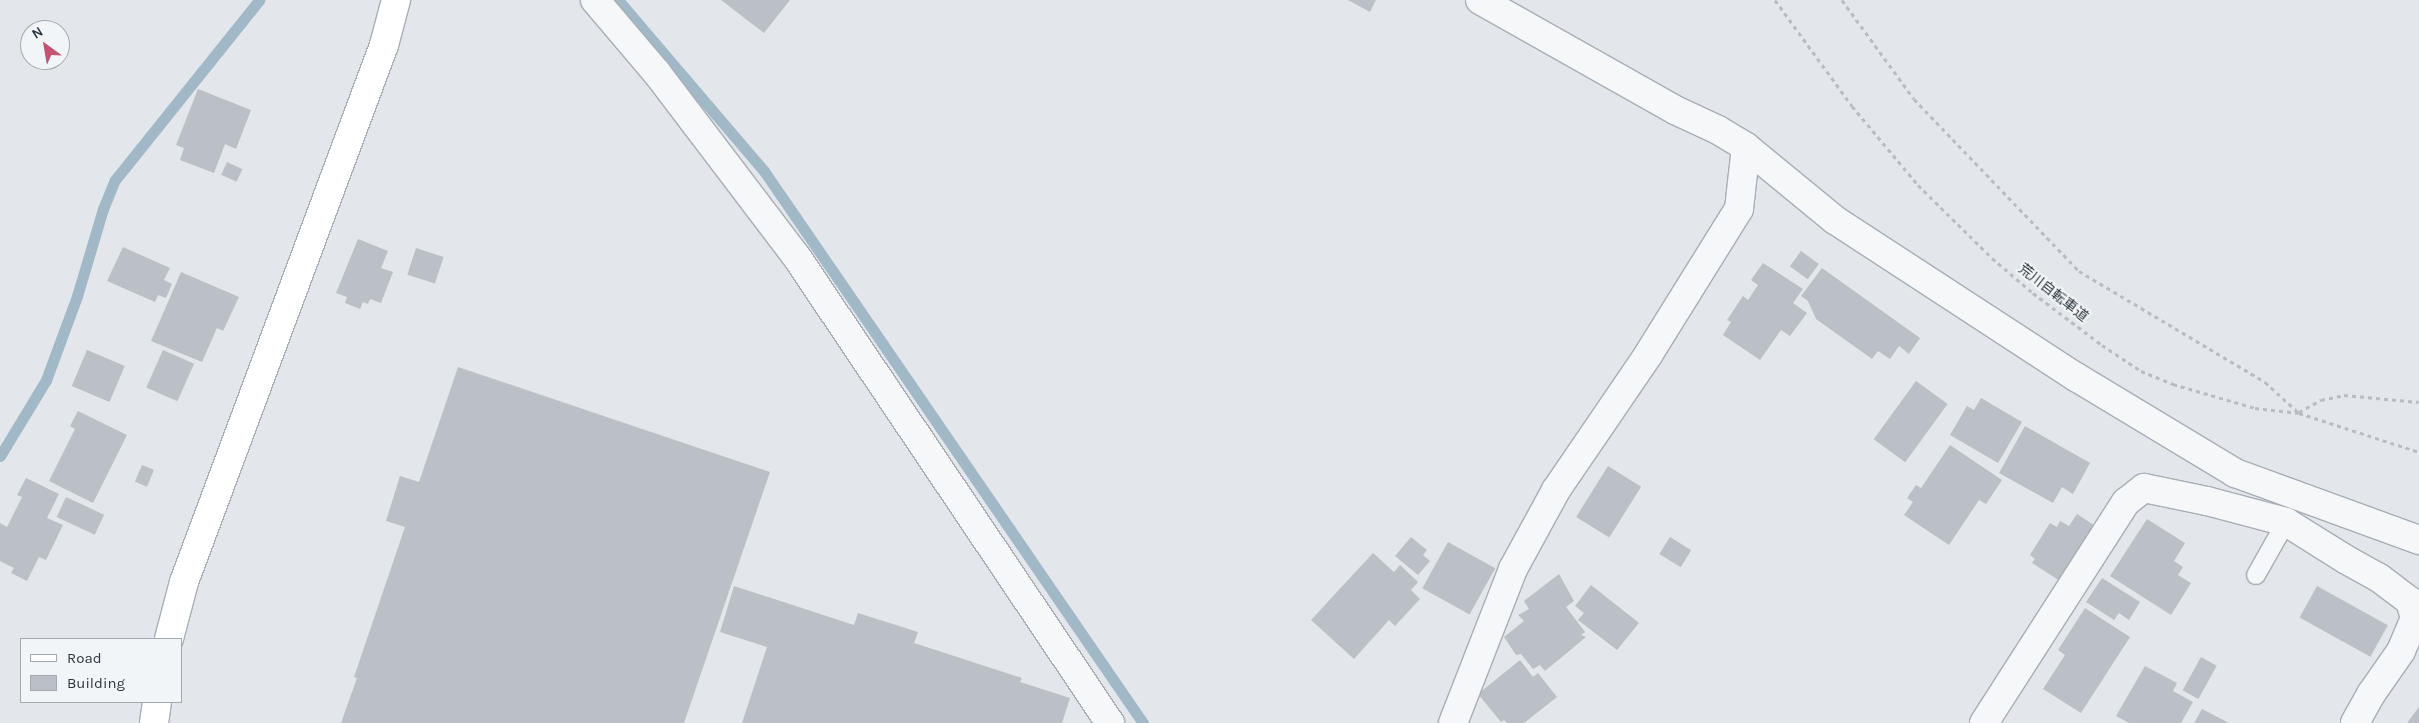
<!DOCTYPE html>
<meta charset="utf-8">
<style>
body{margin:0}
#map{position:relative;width:2419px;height:723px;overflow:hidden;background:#e3e6ea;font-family:Karla,"Noto Sans JP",sans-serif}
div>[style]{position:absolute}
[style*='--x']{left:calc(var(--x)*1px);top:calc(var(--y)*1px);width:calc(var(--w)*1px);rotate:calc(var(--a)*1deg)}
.stream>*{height:11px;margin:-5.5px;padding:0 5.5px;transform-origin:5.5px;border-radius:5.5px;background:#a1b8c6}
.building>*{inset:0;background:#bac0c6;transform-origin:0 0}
.path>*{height:3px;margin-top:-1.5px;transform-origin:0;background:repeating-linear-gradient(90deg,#b9bdc1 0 4px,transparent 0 8px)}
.roads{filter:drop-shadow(1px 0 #a8aeb4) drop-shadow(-1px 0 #a8aeb4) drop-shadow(0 1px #a8aeb4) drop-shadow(0 -1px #a8aeb4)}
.lane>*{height:18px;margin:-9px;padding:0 9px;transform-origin:9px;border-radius:9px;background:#f5f7f8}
.street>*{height:28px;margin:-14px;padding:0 14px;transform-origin:14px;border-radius:14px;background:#f5f7f8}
.secondary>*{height:28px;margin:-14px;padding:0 14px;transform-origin:14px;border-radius:14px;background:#fff}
span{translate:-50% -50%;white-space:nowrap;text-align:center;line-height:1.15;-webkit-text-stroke:4px #f2f5f7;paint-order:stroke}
.street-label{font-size:14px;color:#2c3640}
.legend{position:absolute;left:20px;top:638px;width:162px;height:65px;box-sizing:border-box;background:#f2f5f7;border:1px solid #a3a9ae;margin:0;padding:6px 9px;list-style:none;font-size:15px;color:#2c3640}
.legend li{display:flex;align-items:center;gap:10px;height:25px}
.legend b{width:25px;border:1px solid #a3a9ae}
.north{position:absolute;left:20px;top:20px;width:50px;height:50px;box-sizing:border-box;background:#f2f5f7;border:1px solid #a3a9ae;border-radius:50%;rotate:328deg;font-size:14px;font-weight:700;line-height:20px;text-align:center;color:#2c3640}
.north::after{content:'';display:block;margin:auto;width:18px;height:22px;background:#c35372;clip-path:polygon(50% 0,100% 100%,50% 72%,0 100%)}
</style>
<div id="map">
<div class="stream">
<i style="--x:618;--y:0;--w:225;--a:49.5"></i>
<i style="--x:764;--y:171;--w:670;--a:55.53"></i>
<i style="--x:0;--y:456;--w:89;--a:-58.8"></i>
<i style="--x:46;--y:380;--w:90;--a:-69.7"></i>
<i style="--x:77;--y:296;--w:91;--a:-73.4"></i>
<i style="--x:103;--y:209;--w:31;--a:-68"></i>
<i style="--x:115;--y:180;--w:231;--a:-51.3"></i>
</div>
<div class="building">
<i style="clip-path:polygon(721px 0,790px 0,764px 33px)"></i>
<i style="clip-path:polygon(1348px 0,1376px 0,1370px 12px)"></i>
<i style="clip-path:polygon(198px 89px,251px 110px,236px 149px,225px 144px,214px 173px,180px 160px,184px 148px,176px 145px)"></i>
<i style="left:227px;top:162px;width:17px;height:14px;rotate:25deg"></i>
<i style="clip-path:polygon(358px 239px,388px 251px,381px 268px,393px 272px,381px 303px,370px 299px,368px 304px,363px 302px,360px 309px,345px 303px,347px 297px,336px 293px)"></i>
<i style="clip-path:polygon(123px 247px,170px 268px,164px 280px,172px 284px,166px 298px,158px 295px,155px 302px,107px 281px)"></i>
<i style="left:416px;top:248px;width:29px;height:28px;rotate:18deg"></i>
<i style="left:1801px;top:251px;width:22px;height:19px;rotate:36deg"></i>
<i style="clip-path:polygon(1763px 263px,1803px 289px,1793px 303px,1807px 313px,1790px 336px,1781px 330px,1760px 360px,1723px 335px,1731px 322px,1727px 320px,1743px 296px,1748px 300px,1758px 285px,1751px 280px)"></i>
<i style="clip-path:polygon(1822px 268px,1920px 338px,1909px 354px,1899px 346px,1890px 359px,1878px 351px,1872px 359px,1816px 319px,1808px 301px,1801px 296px)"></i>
<i style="clip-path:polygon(181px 272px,239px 297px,223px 331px,217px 328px,202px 362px,151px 341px)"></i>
<i style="left:87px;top:350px;width:41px;height:39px;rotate:23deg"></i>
<i style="left:163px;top:350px;width:34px;height:41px;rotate:24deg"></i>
<i style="clip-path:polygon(458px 367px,770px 472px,684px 723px,341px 723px,357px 678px,354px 677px,405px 527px,386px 521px,400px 476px,419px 482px)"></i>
<i style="left:1916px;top:381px;width:39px;height:72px;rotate:36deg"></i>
<i style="clip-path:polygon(1981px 398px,2022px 422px,1998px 463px,1950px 435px,1967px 406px,1974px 410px)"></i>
<i style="clip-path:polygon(78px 411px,127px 435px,93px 503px,49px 481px,75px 429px,70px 426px)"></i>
<i style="clip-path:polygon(2025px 426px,2090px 463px,2073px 494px,2062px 487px,2053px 503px,1999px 473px)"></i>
<i style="clip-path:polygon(1950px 445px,2002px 480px,1986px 504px,1979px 500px,1949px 545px,1904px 515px,1913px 502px,1907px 498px,1916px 485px,1921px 488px)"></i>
<i style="left:142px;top:465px;width:13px;height:18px;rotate:23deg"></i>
<i style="left:1608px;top:466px;width:39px;height:60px;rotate:32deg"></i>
<i style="clip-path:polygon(26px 478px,59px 494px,47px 518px,63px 525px,46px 560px,39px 557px,27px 581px,11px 573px,14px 568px,0 561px,0 523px,7px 527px,22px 497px,17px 495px)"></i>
<i style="left:66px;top:497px;width:42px;height:22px;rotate:25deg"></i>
<i style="clip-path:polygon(2077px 514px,2097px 527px,2060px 581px,2032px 563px,2035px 559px,2030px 555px,2050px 523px,2057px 527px,2060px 521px,2069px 526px)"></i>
<i style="clip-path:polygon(2147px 519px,2185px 543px,2174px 561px,2183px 567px,2178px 575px,2191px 583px,2171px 615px,2110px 576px)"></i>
<i style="clip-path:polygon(1411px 537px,1427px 550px,1423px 555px,1430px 561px,1418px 575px,1395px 556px)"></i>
<i style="left:1670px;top:537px;width:25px;height:20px;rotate:32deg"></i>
<i style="left:1448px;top:542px;width:54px;height:53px;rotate:29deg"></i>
<i style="clip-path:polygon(1373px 553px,1394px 572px,1400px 565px,1418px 582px,1411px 590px,1420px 599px,1395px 626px,1389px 620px,1354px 659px,1311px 620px)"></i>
<i style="clip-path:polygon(1559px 574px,1574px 601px,1566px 607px,1585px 632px,1581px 635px,1586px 637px,1545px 671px,1540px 665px,1533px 669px,1521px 654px,1516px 655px,1504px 637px,1524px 621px,1518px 615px,1529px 609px,1524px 601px)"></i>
<i style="clip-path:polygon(2102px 578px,2140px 602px,2129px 620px,2119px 613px,2114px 620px,2086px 602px)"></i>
<i style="clip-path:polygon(1591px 585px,1639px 623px,1617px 650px,1578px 620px,1584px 613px,1575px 606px)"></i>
<i style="clip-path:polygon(734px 586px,854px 625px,858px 613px,918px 632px,914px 643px,1022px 678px,1020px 682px,1070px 698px,1062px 723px,742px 723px,767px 647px,720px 632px)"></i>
<i style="left:2317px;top:586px;width:81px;height:36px;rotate:29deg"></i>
<i style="clip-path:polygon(2085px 608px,2130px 637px,2081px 713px,2043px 689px,2065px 655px,2058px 650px)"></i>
<i style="left:2201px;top:657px;width:18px;height:38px;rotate:29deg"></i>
<i style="clip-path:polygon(1520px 660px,1533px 677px,1538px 673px,1557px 697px,1524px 723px,1507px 723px,1504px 720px,1501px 722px,1478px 694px)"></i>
<i style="clip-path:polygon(2145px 666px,2177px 683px,2173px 691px,2193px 702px,2181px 723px,2129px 723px,2116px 716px)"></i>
<i style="clip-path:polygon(2419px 707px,2419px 723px,2407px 723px)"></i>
<i style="clip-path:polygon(2202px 709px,2229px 723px,2194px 723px)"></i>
</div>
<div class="path">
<i style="--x:1775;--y:0;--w:131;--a:54"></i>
<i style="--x:1852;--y:106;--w:103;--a:50.1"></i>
<i style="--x:1918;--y:185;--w:104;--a:44.6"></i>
<i style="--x:1992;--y:258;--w:54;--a:40.5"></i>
<i style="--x:2033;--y:293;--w:86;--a:37"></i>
<i style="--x:2102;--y:345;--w:47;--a:33.7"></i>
<i style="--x:2141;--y:371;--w:35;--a:22"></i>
<i style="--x:2173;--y:384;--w:85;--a:16.3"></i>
<i style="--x:2255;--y:408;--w:44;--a:6.5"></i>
<i style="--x:2299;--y:413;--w:126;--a:18"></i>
<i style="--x:1842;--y:0;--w:122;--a:54"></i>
<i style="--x:1914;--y:99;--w:238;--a:46.2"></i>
<i style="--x:2079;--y:271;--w:217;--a:30.8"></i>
<i style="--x:2265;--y:382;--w:45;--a:42.3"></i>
<i style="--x:2299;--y:412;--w:25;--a:-29"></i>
<i style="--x:2321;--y:400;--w:24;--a:-12"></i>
<i style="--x:2344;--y:395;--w:75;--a:5.3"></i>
</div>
<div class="roads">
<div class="lane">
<i style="--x:2256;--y:575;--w:61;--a:-60.5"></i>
</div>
<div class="street">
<i style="--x:595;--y:0;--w:96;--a:49.7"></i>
<i style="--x:657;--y:73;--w:230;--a:52.8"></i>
<i style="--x:796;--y:256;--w:563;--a:56.08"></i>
<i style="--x:1480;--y:0;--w:224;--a:29.4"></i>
<i style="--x:1675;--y:110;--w:47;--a:24.9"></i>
<i style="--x:1718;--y:130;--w:33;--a:31"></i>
<i style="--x:1746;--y:147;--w:115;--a:39.4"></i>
<i style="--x:1835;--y:220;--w:288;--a:33.1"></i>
<i style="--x:2076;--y:377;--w:186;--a:31.1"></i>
<i style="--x:2235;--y:473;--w:196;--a:20"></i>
<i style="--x:1453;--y:723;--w:165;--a:-68.7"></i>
<i style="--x:1513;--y:569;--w:90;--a:-61.4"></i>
<i style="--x:1556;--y:490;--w:163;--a:-55.7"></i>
<i style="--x:1648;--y:355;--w:172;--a:-58.1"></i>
<i style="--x:1739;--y:209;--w:62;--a:-83.6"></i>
<i style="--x:1984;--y:723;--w:263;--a:-57.3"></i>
<i style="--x:2126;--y:502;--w:23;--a:-38"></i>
<i style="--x:2144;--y:488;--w:64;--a:11.7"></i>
<i style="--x:2207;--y:501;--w:82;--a:14.9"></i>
<i style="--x:2286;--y:522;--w:70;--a:32.1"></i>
<i style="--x:2345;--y:559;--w:38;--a:29"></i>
<i style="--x:2378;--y:577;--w:40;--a:37"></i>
<i style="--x:2410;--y:601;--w:18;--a:74"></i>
<i style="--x:2415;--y:618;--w:36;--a:113"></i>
<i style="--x:2401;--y:651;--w:52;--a:124.9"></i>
<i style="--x:2371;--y:694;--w:33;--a:119"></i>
</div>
<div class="secondary">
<i style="--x:169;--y:639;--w:59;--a:-75.3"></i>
<i style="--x:184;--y:582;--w:573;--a:-69.57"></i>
<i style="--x:384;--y:45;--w:47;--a:-75.1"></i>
<i style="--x:154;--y:723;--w:21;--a:-82"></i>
</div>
</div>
<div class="street-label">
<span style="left:2053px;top:293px;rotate:38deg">荒川自転車道</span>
</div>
<ul class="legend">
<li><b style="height:6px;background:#fff"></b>Road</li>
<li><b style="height:14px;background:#bac0c6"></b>Building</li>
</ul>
<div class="north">N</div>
</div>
